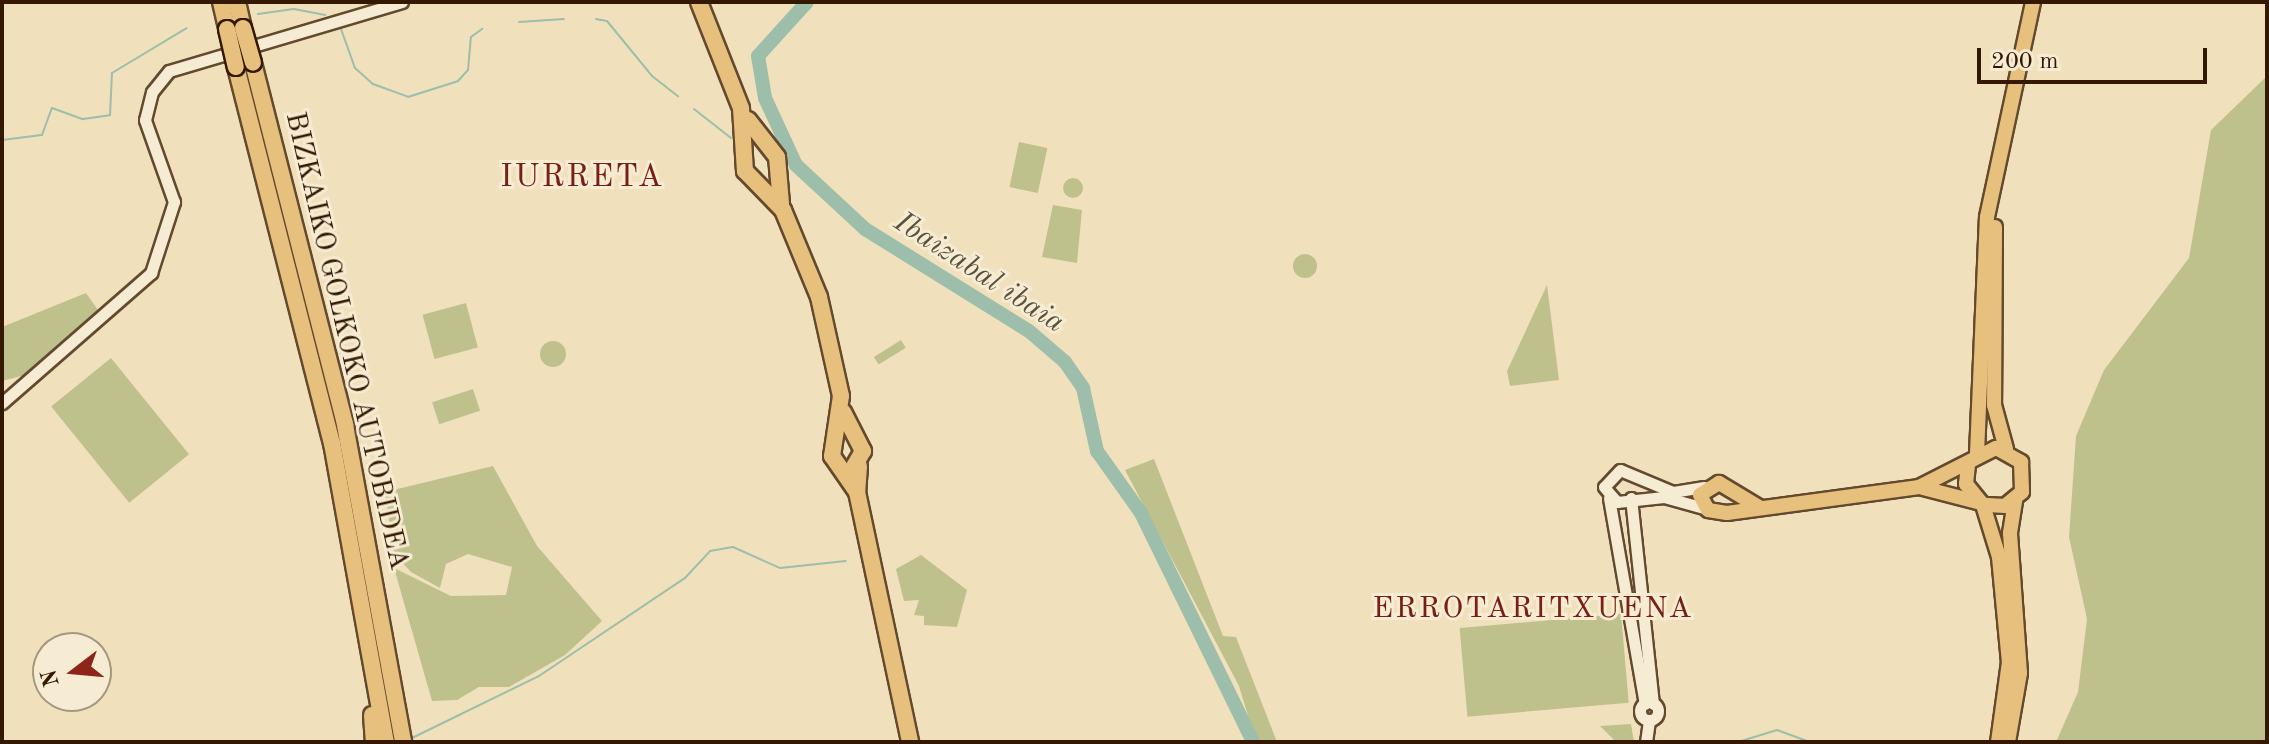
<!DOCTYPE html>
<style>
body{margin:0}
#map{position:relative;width:2269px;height:744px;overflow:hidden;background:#f1e0bc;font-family:"Old Standard TT",serif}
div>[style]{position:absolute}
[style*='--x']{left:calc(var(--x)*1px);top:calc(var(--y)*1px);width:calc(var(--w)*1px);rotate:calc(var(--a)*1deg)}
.green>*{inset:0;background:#bfc18d;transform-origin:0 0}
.round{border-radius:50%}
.stream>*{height:2px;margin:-1px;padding:0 1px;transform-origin:1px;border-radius:1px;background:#9cbeab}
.river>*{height:14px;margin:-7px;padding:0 7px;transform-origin:7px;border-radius:7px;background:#9cbeab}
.roads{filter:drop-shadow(2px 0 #634a2f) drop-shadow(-2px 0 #634a2f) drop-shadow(0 2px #634a2f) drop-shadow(0 -2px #634a2f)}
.minor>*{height:11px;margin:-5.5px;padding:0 5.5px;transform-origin:5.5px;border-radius:5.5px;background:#f6ebd3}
.minor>.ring{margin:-5.5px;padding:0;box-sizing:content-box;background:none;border:11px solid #f6ebd3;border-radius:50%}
.major>*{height:14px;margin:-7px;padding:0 7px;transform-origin:7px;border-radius:7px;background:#e8c07e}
.highway>*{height:16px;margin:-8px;padding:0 8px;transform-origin:8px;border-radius:8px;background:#e8c07e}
.bridges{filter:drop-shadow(2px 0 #341800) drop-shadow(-2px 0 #341800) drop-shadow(0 2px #341800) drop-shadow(0 -2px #341800)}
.highway-bridge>*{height:16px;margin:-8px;padding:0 8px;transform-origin:8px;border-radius:8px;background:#e8c07e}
span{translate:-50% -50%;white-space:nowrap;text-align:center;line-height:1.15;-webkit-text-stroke:6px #f6ebd3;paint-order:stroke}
.street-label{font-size:28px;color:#341800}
.water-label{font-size:30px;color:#58523c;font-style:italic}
.neighbourhood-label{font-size:30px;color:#7a1f14;letter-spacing:2px}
.quarter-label{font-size:32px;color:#7a1f14;letter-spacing:2px}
.frame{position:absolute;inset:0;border:4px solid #341800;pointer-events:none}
.north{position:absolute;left:32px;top:632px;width:80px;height:80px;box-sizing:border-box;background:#f6ebd3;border:2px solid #a8977f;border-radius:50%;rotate:254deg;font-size:22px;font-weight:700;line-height:32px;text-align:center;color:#341800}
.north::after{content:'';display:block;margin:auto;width:28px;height:36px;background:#8f2418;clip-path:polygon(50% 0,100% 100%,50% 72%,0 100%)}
.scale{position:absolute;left:1977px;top:48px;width:230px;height:36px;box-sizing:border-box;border:4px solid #341800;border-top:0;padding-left:10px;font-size:24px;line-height:28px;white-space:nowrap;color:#341800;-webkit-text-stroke:6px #f6ebd3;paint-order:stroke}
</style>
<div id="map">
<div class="green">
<i style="clip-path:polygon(2267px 76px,2267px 742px,2056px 742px,2078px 692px,2087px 619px,2069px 537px,2076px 436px,2104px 370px,2189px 258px,2211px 130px)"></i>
<i style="left:1019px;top:142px;width:29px;height:46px;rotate:12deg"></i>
<i class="round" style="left:1063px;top:178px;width:20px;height:20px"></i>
<i style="clip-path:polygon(1053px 205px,1082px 210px,1077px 263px,1042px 257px)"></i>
<i class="round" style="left:1293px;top:254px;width:24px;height:24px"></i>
<i style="clip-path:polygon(1547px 285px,1559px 380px,1510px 386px,1507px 371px)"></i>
<i style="clip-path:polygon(86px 293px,100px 313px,29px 374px,2px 381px,2px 327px)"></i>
<i style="left:466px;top:303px;width:46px;height:45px;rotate:75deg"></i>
<i style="left:901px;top:340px;width:9px;height:32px;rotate:58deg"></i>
<i class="round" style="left:540px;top:341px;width:26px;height:26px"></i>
<i style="left:111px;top:358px;width:124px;height:77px;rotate:51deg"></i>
<i style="left:473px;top:389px;width:23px;height:43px;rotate:72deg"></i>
<i style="clip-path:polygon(1154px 459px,1223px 636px,1236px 637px,1277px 742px,1256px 742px,1239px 686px,1125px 470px)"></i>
<i style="clip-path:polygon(493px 466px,537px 546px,602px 621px,565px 655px,509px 687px,479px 687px,457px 700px,432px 701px,394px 568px,451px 596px,506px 595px,512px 567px,468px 554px,446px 564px,440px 588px,411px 572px,394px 554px,385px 492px)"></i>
<i style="clip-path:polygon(921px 555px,967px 590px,957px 627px,924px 625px,924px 616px,914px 615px,919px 600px,904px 601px,896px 569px)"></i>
<i style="left:1621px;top:614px;width:89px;height:162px;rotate:85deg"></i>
<i style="clip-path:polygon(1631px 724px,1634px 742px,1616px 742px,1600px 726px)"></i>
</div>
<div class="stream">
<i style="--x:258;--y:14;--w:36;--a:-8"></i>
<i style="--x:294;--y:9;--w:32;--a:11"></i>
<i style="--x:596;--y:19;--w:11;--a:10"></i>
<i style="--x:607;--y:21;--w:71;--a:50.7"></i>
<i style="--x:652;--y:76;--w:33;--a:38"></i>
<i style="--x:519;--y:22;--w:45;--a:-3.8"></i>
<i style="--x:341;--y:29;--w:41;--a:70.3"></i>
<i style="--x:355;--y:68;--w:24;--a:42"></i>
<i style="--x:373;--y:84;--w:37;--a:20"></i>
<i style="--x:408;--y:97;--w:52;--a:-17.7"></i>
<i style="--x:458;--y:81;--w:15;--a:-48"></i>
<i style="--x:468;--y:70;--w:33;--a:-85"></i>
<i style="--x:471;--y:37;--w:14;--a:-36"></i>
<i style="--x:694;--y:109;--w:47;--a:38.1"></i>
<i style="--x:773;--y:139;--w:9;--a:-18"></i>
<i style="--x:2;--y:140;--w:40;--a:-7.1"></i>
<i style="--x:42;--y:135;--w:29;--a:-70"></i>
<i style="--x:52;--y:108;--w:33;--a:20"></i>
<i style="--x:83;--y:119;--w:27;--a:-8"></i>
<i style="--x:110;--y:115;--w:42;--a:-87.3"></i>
<i style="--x:112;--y:73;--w:87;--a:-31"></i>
<i style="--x:412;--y:738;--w:141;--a:-26"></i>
<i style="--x:539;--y:676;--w:176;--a:-33.9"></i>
<i style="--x:685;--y:578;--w:37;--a:-47"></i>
<i style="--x:710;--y:551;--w:23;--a:-10"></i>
<i style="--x:733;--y:547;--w:51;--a:24.1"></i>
<i style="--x:780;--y:568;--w:66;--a:-6.1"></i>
<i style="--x:1738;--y:742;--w:41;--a:-17.1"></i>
<i style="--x:1777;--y:730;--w:35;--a:20"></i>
</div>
<div class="river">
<i style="--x:807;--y:2;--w:73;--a:132.2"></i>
<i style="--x:758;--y:56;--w:43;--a:80.5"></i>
<i style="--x:765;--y:98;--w:74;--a:65.2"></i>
<i style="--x:796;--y:165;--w:94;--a:42.8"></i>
<i style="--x:865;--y:229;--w:193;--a:31.9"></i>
<i style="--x:1029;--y:331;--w:48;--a:40.7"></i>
<i style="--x:1065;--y:362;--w:32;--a:55"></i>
<i style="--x:1083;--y:388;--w:65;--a:77.5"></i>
<i style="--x:1097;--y:451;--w:76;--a:54.6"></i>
<i style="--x:1141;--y:513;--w:255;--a:63.9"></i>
</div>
<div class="roads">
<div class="minor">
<i style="--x:2;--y:403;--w:198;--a:-41.1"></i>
<i style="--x:151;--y:273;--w:75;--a:-72.1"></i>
<i style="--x:174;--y:202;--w:87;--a:-109.5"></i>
<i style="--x:145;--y:120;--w:29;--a:-76"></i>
<i style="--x:152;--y:92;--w:27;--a:-51"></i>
<i style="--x:169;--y:71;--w:243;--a:-16.5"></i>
<i style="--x:1704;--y:487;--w:31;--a:171"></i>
<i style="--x:1673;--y:492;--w:57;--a:-157.5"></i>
<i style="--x:1620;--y:470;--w:23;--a:133"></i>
<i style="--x:1604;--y:487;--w:20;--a:49"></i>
<i style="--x:1617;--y:502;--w:47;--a:-6.1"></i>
<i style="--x:1664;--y:497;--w:41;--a:15.4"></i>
<i style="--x:1609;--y:498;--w:209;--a:80.1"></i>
<i style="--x:1631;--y:498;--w:207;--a:83.9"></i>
<i class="ring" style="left:1640px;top:702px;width:7px;height:7px"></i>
<i style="--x:1646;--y:742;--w:22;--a:-82"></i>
</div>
<div class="major">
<i style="--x:1995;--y:227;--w:178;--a:90.3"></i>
<i style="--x:1994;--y:405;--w:46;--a:74.7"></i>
<i style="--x:1977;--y:454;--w:237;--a:-87.6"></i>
<i style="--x:1987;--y:217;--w:220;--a:-77.9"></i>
<i style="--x:1923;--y:488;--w:56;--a:14.5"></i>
<i style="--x:1983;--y:505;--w:54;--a:72.9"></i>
<i style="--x:1999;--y:557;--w:105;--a:84.6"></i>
<i style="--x:2009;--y:662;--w:81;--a:97.8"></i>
<i style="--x:1759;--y:507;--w:47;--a:-149"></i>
<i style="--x:1719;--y:483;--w:22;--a:148"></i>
<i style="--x:1700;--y:495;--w:17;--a:62"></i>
<i style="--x:1708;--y:510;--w:19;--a:9"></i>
<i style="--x:1727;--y:513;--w:194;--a:-7.7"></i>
<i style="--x:1919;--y:487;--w:86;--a:-26.9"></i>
<i style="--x:1996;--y:448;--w:29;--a:29"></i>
<i style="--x:2021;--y:462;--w:30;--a:88"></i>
<i style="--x:2022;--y:492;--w:22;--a:141"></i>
<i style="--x:2005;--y:506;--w:22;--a:-177"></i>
<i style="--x:1983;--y:505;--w:27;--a:-129"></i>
<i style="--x:1966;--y:484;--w:20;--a:-84"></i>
<i style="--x:2008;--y:742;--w:70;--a:-80.1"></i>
<i style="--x:2020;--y:673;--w:140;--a:-94.1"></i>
<i style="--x:2010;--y:533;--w:33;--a:-81"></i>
</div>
<div class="highway">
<i style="--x:221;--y:2;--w:28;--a:77"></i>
<i style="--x:237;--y:2;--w:27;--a:77"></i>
<i style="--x:699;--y:2;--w:114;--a:68.4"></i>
<i style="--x:741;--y:108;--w:63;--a:86.4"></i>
<i style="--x:745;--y:171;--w:54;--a:45.7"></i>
<i style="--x:783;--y:210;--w:94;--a:67.5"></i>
<i style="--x:819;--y:297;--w:101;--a:77.5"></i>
<i style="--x:841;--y:396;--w:61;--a:98.5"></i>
<i style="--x:832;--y:456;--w:44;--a:55.2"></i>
<i style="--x:253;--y:63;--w:374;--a:75.7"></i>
<i style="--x:345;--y:425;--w:322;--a:79.6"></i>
<i style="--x:236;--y:67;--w:388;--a:75.7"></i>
<i style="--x:332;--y:443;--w:304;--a:79.8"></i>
<i style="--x:748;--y:120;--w:47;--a:51.9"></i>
<i style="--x:777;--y:157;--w:47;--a:85.1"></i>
<i style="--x:843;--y:412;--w:44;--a:62.9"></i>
<i style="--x:863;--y:451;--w:22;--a:120"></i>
<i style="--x:859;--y:466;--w:26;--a:94"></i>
<i style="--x:857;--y:492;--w:256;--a:78"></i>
<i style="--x:372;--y:715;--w:27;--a:86"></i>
</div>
</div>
<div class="bridges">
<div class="highway-bridge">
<i style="--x:243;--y:28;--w:36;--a:74"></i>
<i style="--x:227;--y:29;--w:39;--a:77"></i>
</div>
</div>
<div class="street-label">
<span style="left:346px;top:341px;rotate:77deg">BIZKAIKO GOLKOKO AUTOBIDEA</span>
</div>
<div class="water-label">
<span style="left:979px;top:273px;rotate:33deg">Ibaizabal ibaia</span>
</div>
<div class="neighbourhood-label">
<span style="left:1533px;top:609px">ERROTARITXUENA</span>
</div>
<div class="quarter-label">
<span style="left:582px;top:178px">IURRETA</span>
</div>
<div class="frame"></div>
<div class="north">N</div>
<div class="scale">200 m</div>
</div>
